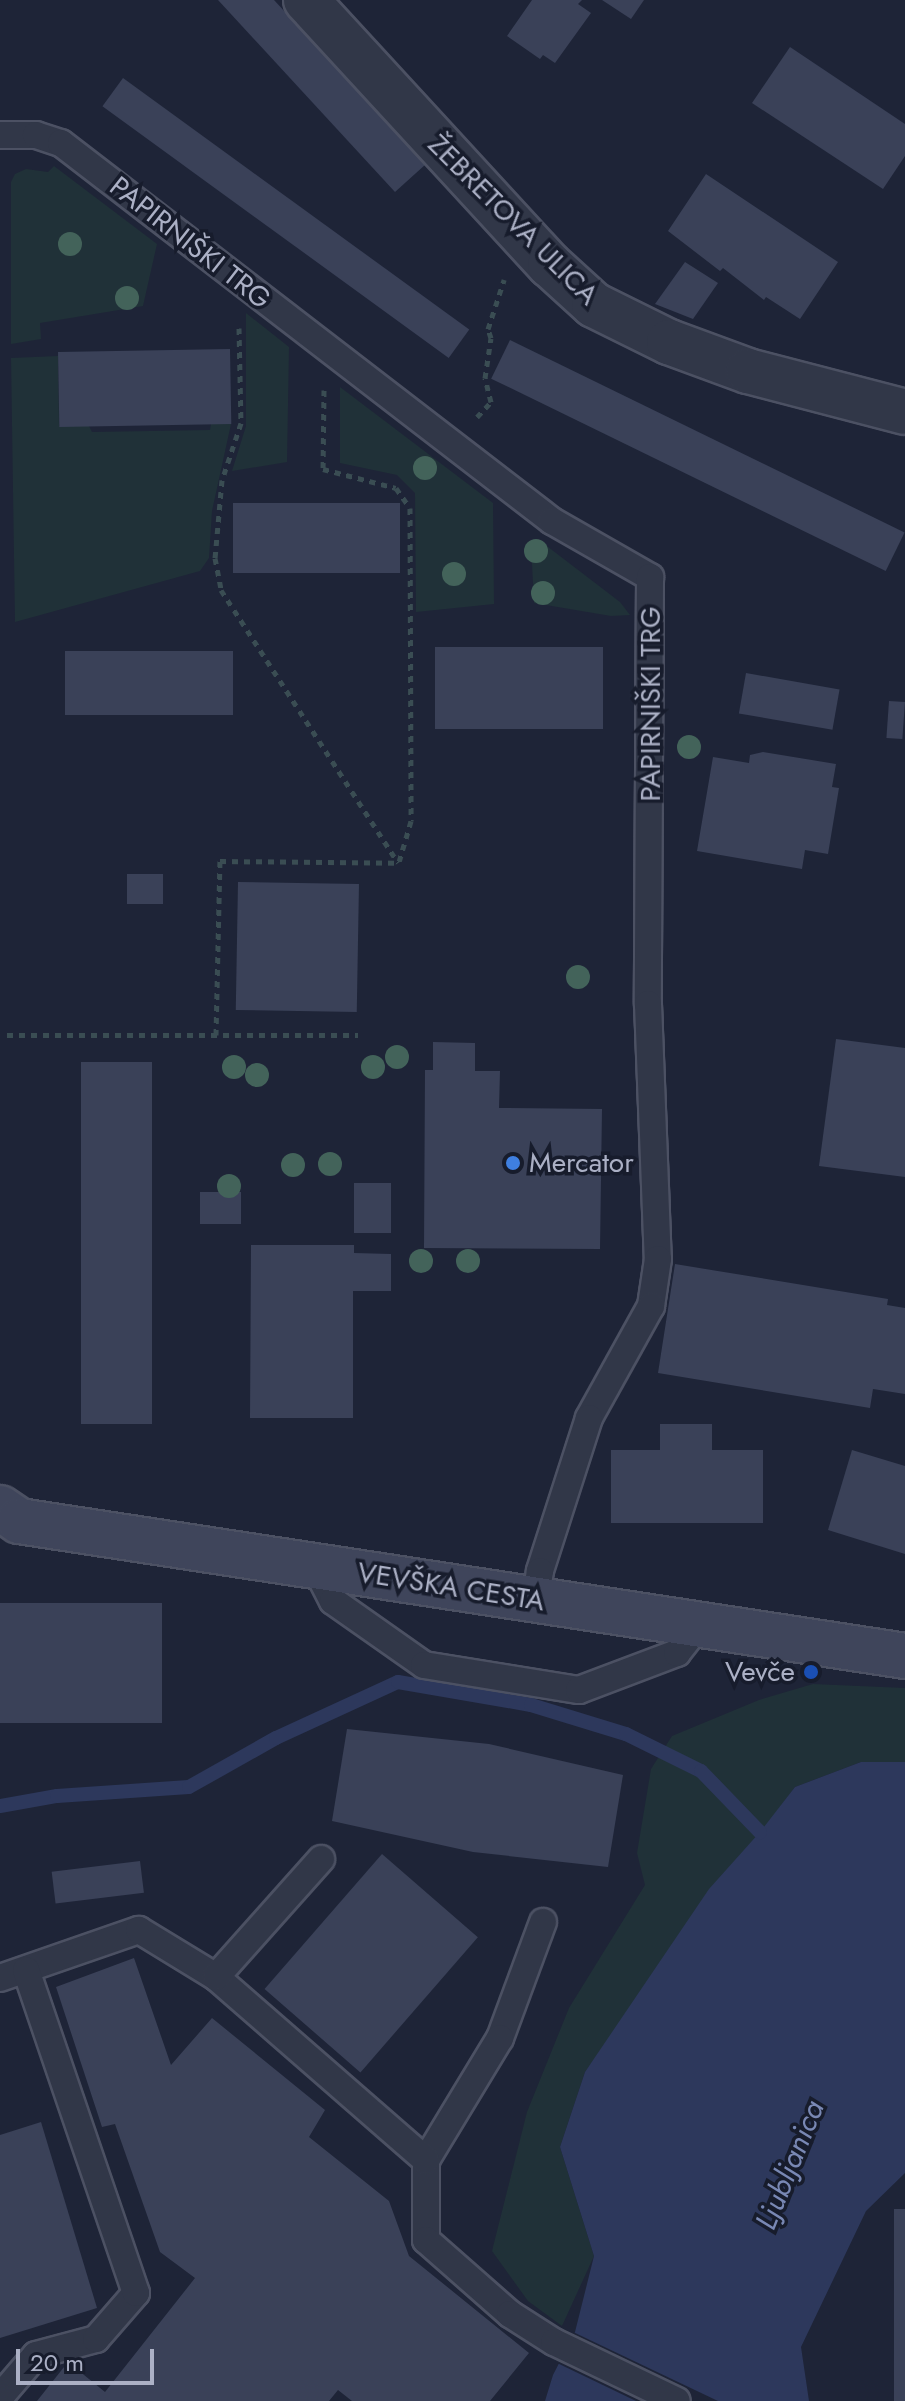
<!DOCTYPE html>
<meta charset="utf-8">
<style>
body{margin:0}
#map{position:relative;width:905px;height:2401px;overflow:hidden;background:#1e2437;font-family:Jost,sans-serif}
div>[style]{position:absolute}
[style*='--x']{left:calc(var(--x)*1px);top:calc(var(--y)*1px);width:calc(var(--w)*1px);rotate:calc(var(--a)*1deg)}
.green>*{inset:0;background:#203138}
.water>*{inset:0;background:#2d385c}
.pier>*{inset:0;background:#1e2437}
.stream>*{height:14px;margin:-7px;padding:0 7px;transform-origin:7px;border-radius:7px;background:#2d385c}
.building>*{inset:0;background:#3a4158;transform-origin:0 0}
.path>*{height:5px;margin-top:-2.5px;transform-origin:0;background:repeating-linear-gradient(90deg,#3a4d53 0 6px,transparent 0 12px)}
.roads{filter:drop-shadow(2px 0 #4c5163) drop-shadow(-2px 0 #4c5163) drop-shadow(0 2px #4c5163) drop-shadow(0 -2px #4c5163)}
.lane>*{height:26px;margin:-13px;padding:0 13px;transform-origin:13px;border-radius:13px;background:#313748}
.street>*{height:44px;margin:-22px;padding:0 22px;transform-origin:22px;border-radius:22px;background:#313748}
.secondary>*{height:44px;margin:-22px;padding:0 22px;transform-origin:22px;border-radius:22px;background:#3f455b}
.trees>*{width:24px;height:24px;margin:-12px;border-radius:50%;background:#43635a}
.dots>*{width:22px;height:22px;translate:-50% -50%;box-sizing:border-box;border:4px solid #171c2c;border-radius:50%}
span{translate:-50% -50%;white-space:nowrap;text-align:center;line-height:1.15;-webkit-text-stroke:7px #171c2c;paint-order:stroke}
.street-label{font-size:28px;color:#abb0c5}
.poi-label{font-size:28px;color:#abb0c5}
.left{translate:0 -50%;text-align:left}
.right{translate:-100% -50%;text-align:right}
.water-label{font-size:30px;color:#7988b4;font-style:italic}
.scale{position:absolute;left:16px;top:2349px;width:138px;height:36px;box-sizing:border-box;border:4px solid #abb0c5;border-top:0;padding-left:10px;font-size:24px;line-height:28px;white-space:nowrap;color:#abb0c5;-webkit-text-stroke:6px #171c2c;paint-order:stroke}
</style>
<div id="map">
<div class="green">
<i style="clip-path:polygon(54px 166px,157px 244px,143px 306px,40px 323px,41px 339px,11px 344px,11px 182px,15px 174px,26px 169px,48px 172px)"></i>
<i style="clip-path:polygon(246px 313px,289px 347px,287px 462px,232px 471px,246px 426px)"></i>
<i style="clip-path:polygon(58px 356px,59px 426px,89px 426px,92px 432px,210px 430px,211px 424px,231px 424px,212px 511px,209px 558px,200px 571px,15px 622px,11px 358px)"></i>
<i style="clip-path:polygon(340px 387px,493px 503px,494px 604px,416px 612px,415px 493px,397px 475px,340px 463px)"></i>
<i style="clip-path:polygon(539px 540px,620px 602px,630px 615px,611px 616px,534px 603px,531px 544px)"></i>
<i style="clip-path:polygon(813px 1684px,905px 1688px,905px 1762px,861px 1762px,795px 1787px,585px 2072px,560px 2147px,594px 2256px,562px 2326px,528px 2301px,492px 2251px,527px 2112px,569px 2008px,645px 1885px,637px 1853px,651px 1769px,672px 1736px,759px 1700px)"></i>
</div>
<div class="water">
<i style="clip-path:polygon(861px 1762px,905px 1762px,905px 2173px,866px 2211px,801px 2347px,809px 2401px,545px 2401px,553px 2375px,575px 2332px,594px 2256px,560px 2147px,585px 2072px,709px 1889px,760px 1832px,795px 1787px)"></i>
</div>
<div class="pier">
<i style="clip-path:polygon(571px 2331px,718px 2401px,636px 2401px,555px 2362px)"></i>
</div>
<div class="stream">
<i style="--x:0;--y:1806;--w:58;--a:-10"></i>
<i style="--x:57;--y:1796;--w:132;--a:-3.9"></i>
<i style="--x:189;--y:1787;--w:100;--a:-29.4"></i>
<i style="--x:276;--y:1738;--w:134;--a:-24.7"></i>
<i style="--x:398;--y:1682;--w:135;--a:9.8"></i>
<i style="--x:531;--y:1705;--w:99;--a:17"></i>
<i style="--x:626;--y:1734;--w:84;--a:26.3"></i>
<i style="--x:701;--y:1771;--w:85;--a:46"></i>
</div>
<div class="building">
<i style="clip-path:polygon(218px 0,274px 0,426px 164px,395px 192px)"></i>
<i style="clip-path:polygon(532px 0,582px 0,578px 4px,591px 13px,555px 63px,543px 55px,540px 59px,507px 36px)"></i>
<i style="clip-path:polygon(602px 0,644px 0,631px 19px)"></i>
<i style="clip-path:polygon(790px 47px,905px 124px,905px 156px,883px 189px,752px 103px)"></i>
<i style="left:123px;top:78px;width:428px;height:35px;rotate:36deg"></i>
<i style="clip-path:polygon(706px 174px,838px 262px,800px 319px,766px 297px,764px 300px,723px 268px,720px 271px,668px 231px)"></i>
<i style="clip-path:polygon(685px 262px,718px 283px,693px 319px,655px 304px)"></i>
<i style="left:510px;top:340px;width:439px;height:43px;rotate:26deg"></i>
<i style="left:230px;top:349px;width:75px;height:172px;rotate:89deg"></i>
<i style="left:233px;top:503px;width:167px;height:70px"></i>
<i style="left:435px;top:647px;width:168px;height:82px"></i>
<i style="left:65px;top:651px;width:168px;height:64px"></i>
<i style="left:746px;top:673px;width:95px;height:41px;rotate:10deg"></i>
<i style="left:889px;top:701px;width:16px;height:37px;rotate:4deg"></i>
<i style="clip-path:polygon(763px 752px,836px 764px,832px 787px,839px 788px,828px 854px,805px 850px,802px 869px,697px 851px,713px 757px,749px 763px,750px 755px)"></i>
<i style="left:163px;top:874px;width:30px;height:36px;rotate:90deg"></i>
<i style="left:238px;top:882px;width:121px;height:128px;rotate:1deg"></i>
<i style="clip-path:polygon(836px 1039px,905px 1048px,905px 1177px,819px 1166px)"></i>
<i style="clip-path:polygon(433px 1042px,475px 1043px,475px 1071px,500px 1071px,499px 1108px,602px 1109px,600px 1249px,424px 1248px,425px 1070px,433px 1070px)"></i>
<i style="left:81px;top:1062px;width:71px;height:362px"></i>
<i style="left:354px;top:1183px;width:37px;height:50px"></i>
<i style="left:200px;top:1192px;width:41px;height:32px"></i>
<i style="clip-path:polygon(251px 1245px,354px 1245px,354px 1253px,391px 1254px,391px 1291px,353px 1291px,353px 1418px,250px 1418px)"></i>
<i style="clip-path:polygon(675px 1264px,888px 1299px,887px 1305px,905px 1308px,905px 1394px,873px 1389px,870px 1408px,658px 1373px)"></i>
<i style="clip-path:polygon(660px 1424px,712px 1424px,712px 1450px,763px 1450px,763px 1523px,611px 1523px,611px 1450px,660px 1450px)"></i>
<i style="clip-path:polygon(852px 1450px,905px 1466px,905px 1554px,828px 1530px)"></i>
<i style="left:0;top:1603px;width:162px;height:120px"></i>
<i style="clip-path:polygon(347px 1729px,489px 1744px,623px 1775px,608px 1867px,473px 1852px,332px 1821px)"></i>
<i style="left:382px;top:1854px;width:127px;height:179px;rotate:41deg"></i>
<i style="left:140px;top:1861px;width:32px;height:89px;rotate:83deg"></i>
<i style="clip-path:polygon(134px 1958px,171px 2065px,212px 2018px,325px 2110px,309px 2137px,389px 2201px,409px 2256px,529px 2353px,490px 2401px,352px 2401px,338px 2390px,329px 2401px,37px 2401px,68px 2362px,105px 2392px,195px 2278px,160px 2252px,115px 2124px,102px 2127px,56px 1987px)"></i>
<i style="clip-path:polygon(41px 2122px,97px 2308px,0 2338px,0 2135px)"></i>
<i style="left:894px;top:2209px;width:11px;height:192px"></i>
</div>
<div class="path">
<i style="--x:239;--y:328;--w:95;--a:88.8"></i>
<i style="--x:241;--y:423;--w:60;--a:108.4"></i>
<i style="--x:222;--y:480;--w:78;--a:95.1"></i>
<i style="--x:215;--y:558;--w:33;--a:79"></i>
<i style="--x:221;--y:590;--w:325;--a:57"></i>
<i style="--x:324;--y:390;--w:79;--a:90.7"></i>
<i style="--x:323;--y:469;--w:75;--a:14.6"></i>
<i style="--x:396;--y:488;--w:24;--a:55"></i>
<i style="--x:410;--y:508;--w:313;--a:89.8"></i>
<i style="--x:411;--y:821;--w:43;--a:106.3"></i>
<i style="--x:477;--y:417;--w:21;--a:-47"></i>
<i style="--x:491;--y:402;--w:25;--a:-104"></i>
<i style="--x:485;--y:378;--w:40;--a:-81.5"></i>
<i style="--x:491;--y:338;--w:9;--a:-108"></i>
<i style="--x:488;--y:329;--w:52;--a:-71.9"></i>
<i style="--x:7;--y:1035;--w:351;--a:0"></i>
<i style="--x:216;--y:1035;--w:174;--a:-88.7"></i>
<i style="--x:220;--y:861;--w:178;--a:0.6"></i>
</div>
<div class="roads">
<div class="lane">
<i style="--x:0;--y:135;--w:36;--a:0"></i>
<i style="--x:36;--y:135;--w:26;--a:18"></i>
<i style="--x:61;--y:143;--w:620;--a:37.59"></i>
<i style="--x:552;--y:521;--w:113;--a:29.7"></i>
<i style="--x:650;--y:577;--w:427;--a:90.3"></i>
<i style="--x:648;--y:1004;--w:255;--a:87.8"></i>
<i style="--x:658;--y:1259;--w:48;--a:98.5"></i>
<i style="--x:651;--y:1306;--w:128;--a:119"></i>
<i style="--x:589;--y:1418;--w:161;--a:107.8"></i>
<i style="--x:540;--y:1571;--w:30;--a:99"></i>
<i style="--x:315;--y:1566;--w:39;--a:63"></i>
<i style="--x:333;--y:1601;--w:111;--a:35.1"></i>
<i style="--x:424;--y:1665;--w:157;--a:9.2"></i>
<i style="--x:579;--y:1690;--w:105;--a:-20.7"></i>
<i style="--x:677;--y:1653;--w:34;--a:-52"></i>
<i style="--x:543;--y:1922;--w:124;--a:110.3"></i>
<i style="--x:500;--y:2038;--w:143;--a:121.2"></i>
<i style="--x:426;--y:2160;--w:80;--a:90"></i>
<i style="--x:426;--y:2240;--w:112;--a:41.4"></i>
<i style="--x:510;--y:2314;--w:52;--a:32.5"></i>
<i style="--x:554;--y:2342;--w:136;--a:25.6"></i>
<i style="--x:216;--y:1977;--w:279;--a:41.1"></i>
<i style="--x:0;--y:1978;--w:147;--a:-19.1"></i>
<i style="--x:139;--y:1930;--w:90;--a:31.4"></i>
<i style="--x:216;--y:1977;--w:158;--a:-48.3"></i>
<i style="--x:0;--y:2397;--w:55;--a:-49.4"></i>
<i style="--x:36;--y:2355;--w:62;--a:-14.9"></i>
<i style="--x:96;--y:2339;--w:61;--a:-49"></i>
<i style="--x:136;--y:2293;--w:341;--a:-108.8"></i>
</div>
<div class="street">
<i style="--x:306;--y:0;--w:360;--a:47.4"></i>
<i style="--x:550;--y:265;--w:59;--a:42.3"></i>
<i style="--x:594;--y:305;--w:84;--a:26.3"></i>
<i style="--x:669;--y:342;--w:84;--a:20.2"></i>
<i style="--x:748;--y:371;--w:162;--a:14.6"></i>
</div>
<div class="secondary">
<i style="--x:0;--y:1508;--w:23;--a:34"></i>
<i style="--x:19;--y:1521;--w:896;--a:8.66"></i>
</div>
</div>
<div class="trees">
<i style="left:70px;top:244px"></i>
<i style="left:127px;top:298px"></i>
<i style="left:425px;top:468px"></i>
<i style="left:536px;top:551px"></i>
<i style="left:454px;top:574px"></i>
<i style="left:543px;top:593px"></i>
<i style="left:689px;top:747px"></i>
<i style="left:578px;top:977px"></i>
<i style="left:397px;top:1057px"></i>
<i style="left:234px;top:1067px"></i>
<i style="left:373px;top:1067px"></i>
<i style="left:257px;top:1075px"></i>
<i style="left:330px;top:1164px"></i>
<i style="left:293px;top:1165px"></i>
<i style="left:229px;top:1186px"></i>
<i style="left:421px;top:1261px"></i>
<i style="left:468px;top:1261px"></i>
</div>
<div class="dots">
<i style="left:513px;top:1163px;background:#3f7fe0"></i>
<i style="left:811px;top:1672px;background:#1a4fb4"></i>
</div>
<div class="street-label">
<span style="left:513px;top:220px;rotate:45deg">ŽEBRETOVA ULICA</span>
<span style="left:190px;top:243px;rotate:38deg">PAPIRNIŠKI TRG</span>
<span style="left:651px;top:704px;rotate:-90deg">PAPIRNIŠKI TRG</span>
<span style="left:451px;top:1587px;rotate:9deg">VEVŠKA CESTA</span>
</div>
<div class="poi-label">
<span class="left" style="left:529px;top:1163px">Mercator</span>
<span class="right" style="left:795px;top:1672px">Vevče</span>
</div>
<div class="water-label">
<span style="left:790px;top:2165px;rotate:-68deg">Ljubljanica</span>
</div>
<div class="scale">20 m</div>
</div>
